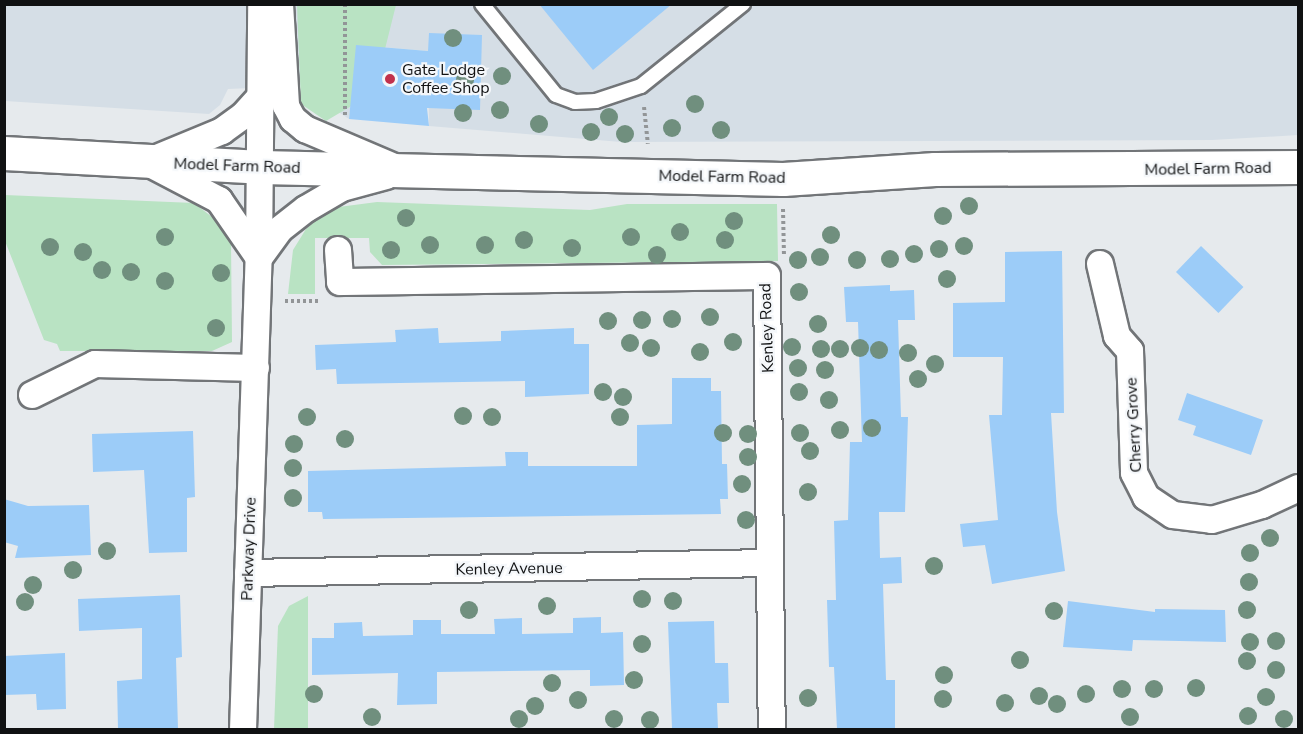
<!DOCTYPE html>
<style>
body{margin:0}
#map{position:relative;width:1303px;height:734px;overflow:hidden;background:#e6eaed;font-family:"Nunito Sans",sans-serif}
div>[style]{position:absolute}
[style*='--x']{left:calc(var(--x)*1px);top:calc(var(--y)*1px);width:calc(var(--w)*1px);rotate:calc(var(--a)*1deg)}
.built>*{inset:0;background:#d5dee6}
.green>*{inset:0;background:#b9e3c3}
.building>*{inset:0;background:#9cccf8;transform-origin:0 0}
.path>*{height:4px;margin-top:-2px;transform-origin:0;background:repeating-linear-gradient(90deg,#929597 0 3px,transparent 0 6px)}
.roads{filter:drop-shadow(2px 0 #727578) drop-shadow(-2px 0 #727578) drop-shadow(0 2px #727578) drop-shadow(0 -2px #727578)}
.lane>*{height:14px;margin:-7px;padding:0 7px;transform-origin:7px;border-radius:7px;background:#fff}
.street>*{height:26px;margin:-13px;padding:0 13px;transform-origin:13px;border-radius:13px;background:#fff}
.secondary>*{height:33px;margin:-16.5px;padding:0 16.5px;transform-origin:16.5px;border-radius:16.5px;background:#fff}
.trees>*{width:18px;height:18px;margin:-9px;border-radius:50%;background:#708f7e}
.dots>*{width:16px;height:16px;translate:-50% -50%;box-sizing:border-box;border:3px solid #f4f7fa;border-radius:50%}
span{translate:-50% -50%;white-space:nowrap;text-align:center;line-height:1.15;-webkit-text-stroke:4.5px #f4f7fa;paint-order:stroke}
.poi-label{font-size:16px;color:#101112}
.left{translate:0 -50%;text-align:left}
.street-label{font-size:16px;color:#101112}
.frame{position:absolute;inset:0;border:6px solid #101112;pointer-events:none}
</style>
<div id="map">
<div class="built">
<i style="clip-path:polygon(4px 5px,1298px 5px,1298px 135px,1212px 140px,621px 142px,429px 126px,428px 51px,356px 45px,349px 119px,325px 103px,317px 85px,228px 89px,220px 105px,209px 114px,5px 101px)"></i>
</div>
<div class="green">
<i style="clip-path:polygon(297px 5px,396px 5px,382px 61px,380px 89px,326px 121px,301px 104px)"></i>
<i style="clip-path:polygon(5px 195px,194px 203px,221px 224px,231px 241px,232px 342px,212px 351px,60px 351px,57px 344px,44px 340px,5px 241px)"></i>
<i style="clip-path:polygon(377px 202px,590px 210px,627px 204px,777px 204px,778px 261px,382px 265px,370px 252px,369px 238px,315px 238px,315px 294px,288px 294px,293px 250px,306px 229px,331px 208px)"></i>
<i style="clip-path:polygon(308px 596px,308px 729px,274px 729px,278px 626px,289px 606px)"></i>
</div>
<div class="building">
<i style="clip-path:polygon(539px 4px,672px 4px,593px 70px)"></i>
<i style="clip-path:polygon(429px 33px,482px 35px,480px 110px,427px 108px,429px 126px,349px 119px,356px 45px,428px 51px)"></i>
<i style="left:1201px;top:246px;width:59px;height:36px;rotate:44deg"></i>
<i style="clip-path:polygon(1062px 251px,1064px 413px,1051px 413px,1057px 512px,1065px 571px,992px 584px,985px 545px,963px 547px,960px 524px,998px 520px,989px 415px,1002px 415px,1003px 357px,953px 357px,953px 303px,1005px 302px,1005px 252px)"></i>
<i style="clip-path:polygon(890px 285px,890px 291px,914px 290px,915px 320px,898px 320px,901px 417px,908px 417px,905px 512px,879px 512px,880px 558px,901px 557px,902px 583px,883px 584px,886px 680px,895px 680px,895px 729px,837px 729px,834px 667px,829px 667px,827px 600px,836px 600px,834px 521px,848px 520px,850px 442px,862px 442px,858px 322px,846px 322px,844px 287px)"></i>
<i style="clip-path:polygon(438px 328px,439px 343px,501px 341px,501px 331px,574px 328px,574px 344px,589px 344px,589px 394px,525px 397px,525px 381px,337px 384px,336px 369px,316px 370px,315px 345px,396px 342px,395px 330px)"></i>
<i style="clip-path:polygon(672px 378px,711px 378px,711px 391px,721px 391px,722px 464px,727px 464px,728px 499px,720px 499px,721px 514px,323px 519px,322px 512px,308px 512px,308px 471px,506px 466px,505px 452px,528px 452px,528px 466px,637px 466px,637px 425px,672px 424px)"></i>
<i style="clip-path:polygon(1187px 393px,1263px 420px,1251px 455px,1193px 435px,1196px 426px,1178px 420px)"></i>
<i style="clip-path:polygon(193px 431px,195px 497px,187px 498px,187px 552px,149px 553px,144px 470px,93px 472px,92px 434px)"></i>
<i style="clip-path:polygon(4px 499px,28px 506px,89px 505px,91px 555px,15px 558px,18px 546px,4px 542px)"></i>
<i style="clip-path:polygon(180px 595px,182px 657px,176px 658px,178px 729px,118px 729px,117px 681px,142px 679px,142px 628px,79px 631px,78px 599px)"></i>
<i style="clip-path:polygon(1068px 601px,1155px 612px,1155px 609px,1225px 610px,1226px 642px,1133px 640px,1132px 651px,1063px 647px)"></i>
<i style="clip-path:polygon(601px 617px,601px 633px,623px 632px,624px 685px,590px 686px,590px 670px,437px 672px,437px 704px,397px 705px,398px 673px,312px 675px,312px 638px,334px 638px,334px 623px,362px 622px,363px 636px,413px 635px,413px 620px,441px 620px,441px 634px,495px 634px,494px 619px,522px 618px,522px 634px,573px 633px,573px 618px)"></i>
<i style="clip-path:polygon(714px 621px,715px 663px,728px 663px,729px 703px,717px 703px,718px 729px,672px 729px,668px 622px)"></i>
<i style="clip-path:polygon(65px 653px,66px 709px,37px 710px,36px 694px,4px 695px,4px 656px)"></i>
</div>
<div class="path">
<i style="--x:345;--y:4;--w:113;--a:90"></i>
<i style="--x:644;--y:107;--w:37;--a:84"></i>
<i style="--x:783;--y:209;--w:47;--a:88.8"></i>
<i style="--x:285;--y:301;--w:34;--a:0"></i>
</div>
<div class="roads">
<div class="lane">
<i style="--x:482;--y:4;--w:117;--a:50.9"></i>
<i style="--x:556;--y:95;--w:20;--a:20"></i>
<i style="--x:575;--y:102;--w:21;--a:-3"></i>
<i style="--x:596;--y:101;--w:47;--a:-18.4"></i>
<i style="--x:641;--y:86;--w:131;--a:-38.8"></i>
</div>
<div class="street">
<i style="--x:280;--y:4;--w:102;--a:86.6"></i>
<i style="--x:286;--y:106;--w:15;--a:62"></i>
<i style="--x:293;--y:119;--w:16;--a:40"></i>
<i style="--x:305;--y:129;--w:95;--a:23"></i>
<i style="--x:152;--y:160;--w:76;--a:-22.5"></i>
<i style="--x:222;--y:131;--w:26;--a:-36"></i>
<i style="--x:243;--y:116;--w:27;--a:-48"></i>
<i style="--x:152;--y:165;--w:76;--a:27.6"></i>
<i style="--x:219;--y:200;--w:70;--a:55.4"></i>
<i style="--x:259;--y:258;--w:34;--a:-54"></i>
<i style="--x:279;--y:230;--w:34;--a:-38"></i>
<i style="--x:306;--y:209;--w:42;--a:-30.3"></i>
<i style="--x:342;--y:188;--w:46;--a:-15.3"></i>
<i style="--x:338;--y:250;--w:32;--a:86"></i>
<i style="--x:340;--y:282;--w:427;--a:-0.8"></i>
<i style="--x:767;--y:276;--w:454;--a:89.4"></i>
<i style="--x:1100;--y:264;--w:74;--a:76.7"></i>
<i style="--x:1117;--y:336;--w:20;--a:49"></i>
<i style="--x:1130;--y:351;--w:122;--a:88.1"></i>
<i style="--x:1134;--y:473;--w:27;--a:63"></i>
<i style="--x:1146;--y:497;--w:32;--a:34"></i>
<i style="--x:1173;--y:515;--w:39;--a:7"></i>
<i style="--x:1212;--y:520;--w:52;--a:-16.7"></i>
<i style="--x:1262;--y:505;--w:40;--a:-25"></i>
<i style="--x:32;--y:395;--w:70;--a:-26.2"></i>
<i style="--x:95;--y:364;--w:161;--a:1.4"></i>
<i style="--x:248;--y:573;--w:522;--a:-1.1"></i>
<i style="--x:243;--y:730;--w:472;--a:-88.1"></i>
<i style="--x:259;--y:258;--w:254;--a:-89.5"></i>
</div>
<div class="secondary">
<i style="--x:4;--y:153;--w:257;--a:3.1"></i>
<i style="--x:261;--y:167;--w:522;--a:1.32"></i>
<i style="--x:783;--y:179;--w:152;--a:-3.8"></i>
<i style="--x:935;--y:169;--w:363;--a:-0.3"></i>
</div>
</div>
<div class="trees">
<i style="left:453px;top:38px"></i>
<i style="left:502px;top:76px"></i>
<i style="left:465px;top:80px"></i>
<i style="left:695px;top:104px"></i>
<i style="left:500px;top:110px"></i>
<i style="left:463px;top:113px"></i>
<i style="left:609px;top:117px"></i>
<i style="left:539px;top:124px"></i>
<i style="left:672px;top:128px"></i>
<i style="left:721px;top:130px"></i>
<i style="left:591px;top:132px"></i>
<i style="left:625px;top:134px"></i>
<i style="left:969px;top:206px"></i>
<i style="left:943px;top:216px"></i>
<i style="left:406px;top:218px"></i>
<i style="left:734px;top:221px"></i>
<i style="left:680px;top:232px"></i>
<i style="left:831px;top:235px"></i>
<i style="left:165px;top:237px"></i>
<i style="left:631px;top:237px"></i>
<i style="left:524px;top:240px"></i>
<i style="left:725px;top:240px"></i>
<i style="left:430px;top:245px"></i>
<i style="left:485px;top:245px"></i>
<i style="left:964px;top:246px"></i>
<i style="left:50px;top:247px"></i>
<i style="left:572px;top:248px"></i>
<i style="left:939px;top:249px"></i>
<i style="left:391px;top:250px"></i>
<i style="left:83px;top:252px"></i>
<i style="left:914px;top:254px"></i>
<i style="left:657px;top:255px"></i>
<i style="left:820px;top:257px"></i>
<i style="left:890px;top:259px"></i>
<i style="left:798px;top:260px"></i>
<i style="left:857px;top:260px"></i>
<i style="left:102px;top:270px"></i>
<i style="left:131px;top:272px"></i>
<i style="left:221px;top:273px"></i>
<i style="left:947px;top:279px"></i>
<i style="left:165px;top:281px"></i>
<i style="left:799px;top:292px"></i>
<i style="left:710px;top:317px"></i>
<i style="left:672px;top:319px"></i>
<i style="left:642px;top:320px"></i>
<i style="left:608px;top:321px"></i>
<i style="left:818px;top:324px"></i>
<i style="left:216px;top:328px"></i>
<i style="left:733px;top:342px"></i>
<i style="left:630px;top:343px"></i>
<i style="left:792px;top:347px"></i>
<i style="left:651px;top:348px"></i>
<i style="left:860px;top:348px"></i>
<i style="left:821px;top:349px"></i>
<i style="left:840px;top:349px"></i>
<i style="left:879px;top:350px"></i>
<i style="left:700px;top:352px"></i>
<i style="left:908px;top:353px"></i>
<i style="left:935px;top:364px"></i>
<i style="left:798px;top:368px"></i>
<i style="left:825px;top:370px"></i>
<i style="left:918px;top:379px"></i>
<i style="left:603px;top:392px"></i>
<i style="left:799px;top:392px"></i>
<i style="left:623px;top:397px"></i>
<i style="left:829px;top:400px"></i>
<i style="left:463px;top:416px"></i>
<i style="left:307px;top:417px"></i>
<i style="left:492px;top:417px"></i>
<i style="left:620px;top:417px"></i>
<i style="left:872px;top:428px"></i>
<i style="left:840px;top:430px"></i>
<i style="left:723px;top:433px"></i>
<i style="left:800px;top:433px"></i>
<i style="left:748px;top:434px"></i>
<i style="left:345px;top:439px"></i>
<i style="left:294px;top:444px"></i>
<i style="left:810px;top:451px"></i>
<i style="left:748px;top:457px"></i>
<i style="left:293px;top:468px"></i>
<i style="left:742px;top:484px"></i>
<i style="left:808px;top:492px"></i>
<i style="left:293px;top:498px"></i>
<i style="left:746px;top:520px"></i>
<i style="left:1270px;top:538px"></i>
<i style="left:107px;top:551px"></i>
<i style="left:1250px;top:553px"></i>
<i style="left:934px;top:566px"></i>
<i style="left:73px;top:570px"></i>
<i style="left:1249px;top:582px"></i>
<i style="left:33px;top:585px"></i>
<i style="left:642px;top:599px"></i>
<i style="left:673px;top:601px"></i>
<i style="left:25px;top:602px"></i>
<i style="left:547px;top:606px"></i>
<i style="left:469px;top:610px"></i>
<i style="left:1247px;top:610px"></i>
<i style="left:1054px;top:611px"></i>
<i style="left:1276px;top:641px"></i>
<i style="left:1250px;top:642px"></i>
<i style="left:642px;top:644px"></i>
<i style="left:1020px;top:660px"></i>
<i style="left:1247px;top:661px"></i>
<i style="left:1276px;top:670px"></i>
<i style="left:944px;top:675px"></i>
<i style="left:634px;top:680px"></i>
<i style="left:552px;top:683px"></i>
<i style="left:1196px;top:688px"></i>
<i style="left:1122px;top:689px"></i>
<i style="left:1154px;top:689px"></i>
<i style="left:314px;top:694px"></i>
<i style="left:1086px;top:694px"></i>
<i style="left:1039px;top:696px"></i>
<i style="left:1266px;top:697px"></i>
<i style="left:808px;top:698px"></i>
<i style="left:943px;top:699px"></i>
<i style="left:578px;top:700px"></i>
<i style="left:1005px;top:703px"></i>
<i style="left:1057px;top:704px"></i>
<i style="left:535px;top:706px"></i>
<i style="left:1248px;top:716px"></i>
<i style="left:372px;top:717px"></i>
<i style="left:1130px;top:717px"></i>
<i style="left:519px;top:719px"></i>
<i style="left:614px;top:719px"></i>
<i style="left:1284px;top:719px"></i>
<i style="left:650px;top:720px"></i>
</div>
<div class="dots">
<i style="left:390px;top:79px;background:#c1314d"></i>
</div>
<div class="poi-label">
<span class="left" style="left:402px;top:79px">Gate Lodge<br>Coffee Shop</span>
</div>
<div class="street-label">
<span style="left:237px;top:166px;rotate:2deg">Model Farm Road</span>
<span style="left:1208px;top:169px;rotate:-1deg">Model Farm Road</span>
<span style="left:722px;top:177px;rotate:1deg">Model Farm Road</span>
<span style="left:767px;top:328px;rotate:-92deg">Kenley Road</span>
<span style="left:1134px;top:425px;rotate:-93deg">Cherry Grove</span>
<span style="left:249px;top:549px;rotate:-88deg">Parkway Drive</span>
<span style="left:509px;top:569px;rotate:-1deg">Kenley Avenue</span>
</div>
<div class="frame"></div>
</div>
